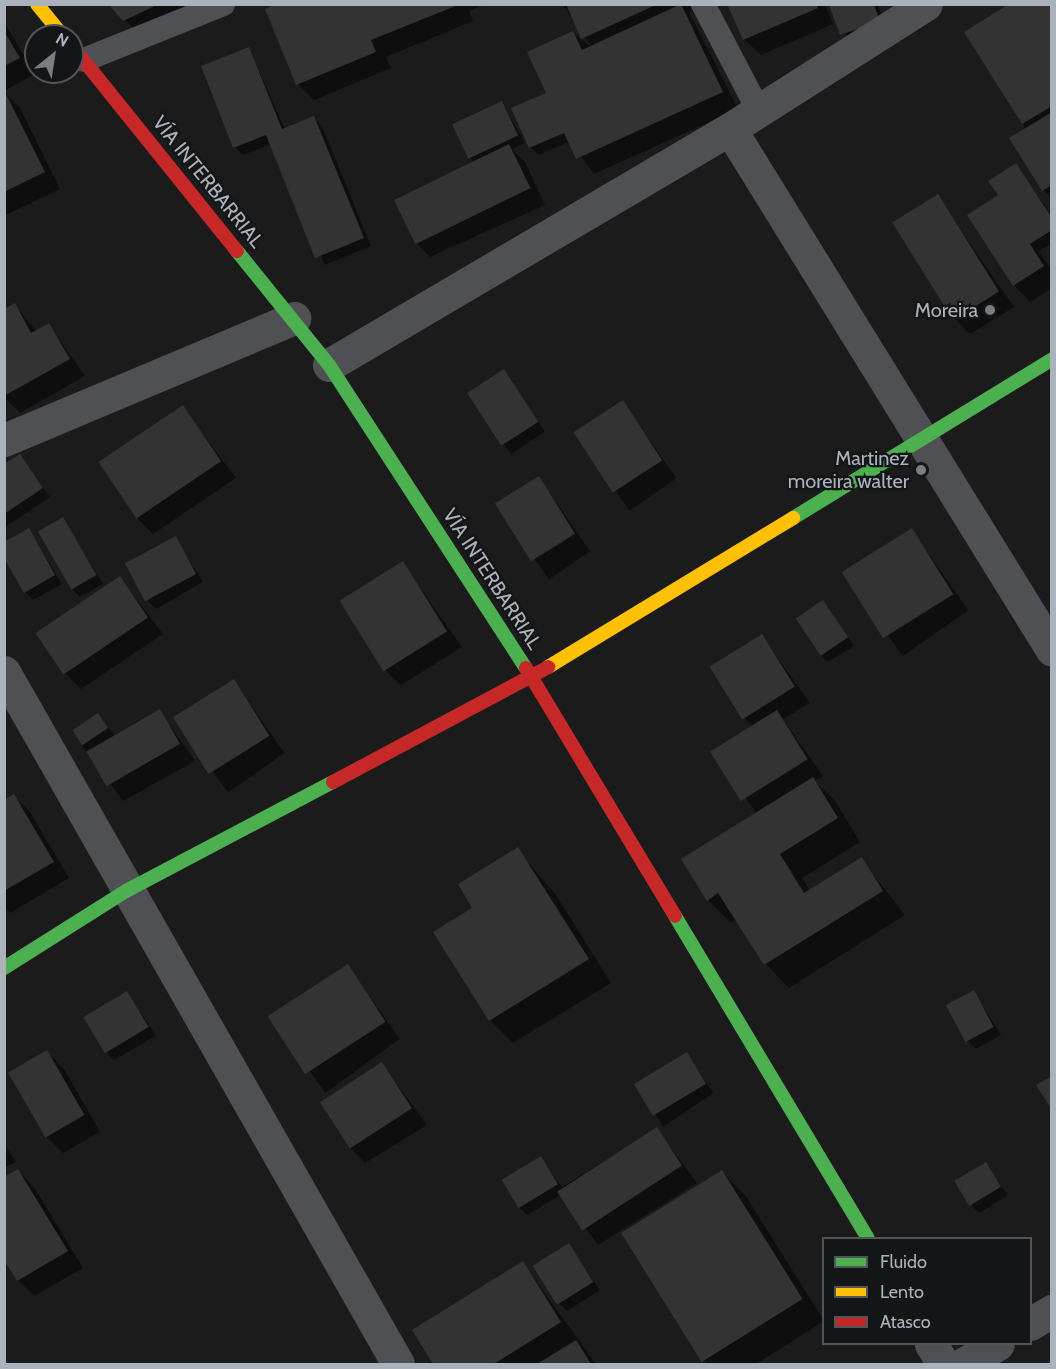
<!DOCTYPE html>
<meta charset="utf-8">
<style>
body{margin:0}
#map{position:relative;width:1056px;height:1369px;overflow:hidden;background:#1b1b1b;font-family:Cabin,sans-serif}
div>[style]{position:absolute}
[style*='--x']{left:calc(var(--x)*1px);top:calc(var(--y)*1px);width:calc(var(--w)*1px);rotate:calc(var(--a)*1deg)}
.shadow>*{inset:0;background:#0007;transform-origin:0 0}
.building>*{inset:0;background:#333;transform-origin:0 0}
.lane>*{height:24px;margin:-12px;padding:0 12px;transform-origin:12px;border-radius:12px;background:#4e5054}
.street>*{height:33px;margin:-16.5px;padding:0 16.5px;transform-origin:16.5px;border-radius:16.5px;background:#4e5054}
.fast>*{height:14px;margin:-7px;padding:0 7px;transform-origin:7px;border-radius:7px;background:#4caf50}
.slow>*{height:14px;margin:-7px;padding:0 7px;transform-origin:7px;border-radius:7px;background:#ffc107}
.jam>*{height:14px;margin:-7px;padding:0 7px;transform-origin:7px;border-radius:7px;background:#c62828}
.dots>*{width:16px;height:16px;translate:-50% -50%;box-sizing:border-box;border:3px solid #141517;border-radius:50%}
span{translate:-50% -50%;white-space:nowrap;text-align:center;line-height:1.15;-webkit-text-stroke:4.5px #141517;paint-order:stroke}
.street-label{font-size:20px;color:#acb2bc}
.poi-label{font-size:20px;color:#acb2bc}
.right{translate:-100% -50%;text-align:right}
.frame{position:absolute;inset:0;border:6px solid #acb2bc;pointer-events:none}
.legend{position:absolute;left:822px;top:1237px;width:210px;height:108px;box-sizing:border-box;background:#141517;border:2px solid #515459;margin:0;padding:8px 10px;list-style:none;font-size:18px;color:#acb2bc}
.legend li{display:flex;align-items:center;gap:12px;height:30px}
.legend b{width:30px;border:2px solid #515459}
.north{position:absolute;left:24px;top:24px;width:60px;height:60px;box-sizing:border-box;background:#141517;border:2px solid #515459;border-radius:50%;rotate:30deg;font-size:16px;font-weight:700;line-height:24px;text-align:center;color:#acb2bc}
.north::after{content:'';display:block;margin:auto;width:21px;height:27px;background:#797d84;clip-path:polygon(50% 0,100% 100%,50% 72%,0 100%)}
</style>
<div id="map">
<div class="shadow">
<i style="clip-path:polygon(110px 4px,192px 4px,141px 37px)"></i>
<i style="clip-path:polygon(280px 4px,485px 4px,469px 11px,473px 21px,386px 57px,391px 68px,314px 100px,298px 84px)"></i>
<i style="clip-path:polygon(562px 4px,691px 4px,690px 14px,738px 109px,594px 174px,570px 141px,539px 155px,530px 147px,572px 33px,592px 47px)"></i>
<i style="clip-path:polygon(729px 4px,825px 4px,833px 24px,761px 55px,744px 39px)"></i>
<i style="clip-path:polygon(831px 4px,878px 4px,887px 29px,850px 43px)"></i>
<i style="clip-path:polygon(1052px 4px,1052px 198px,1043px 190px,1023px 123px)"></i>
<i style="clip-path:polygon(4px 22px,35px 74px,4px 91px)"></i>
<i style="clip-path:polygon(249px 49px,285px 129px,313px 118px,322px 126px,371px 246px,325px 265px,271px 144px,243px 155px,235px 147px)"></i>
<i style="clip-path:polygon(4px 92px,20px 108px,60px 189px,4px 216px)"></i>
<i style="clip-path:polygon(502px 102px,525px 143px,512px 149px,525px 162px,545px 205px,430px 257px,414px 241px,473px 161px,469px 157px)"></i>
<i style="clip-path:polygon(1016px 165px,1052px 216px,1052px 243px,1039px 251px,1052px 271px,1052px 288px,1030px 302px,1014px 285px,1000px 196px)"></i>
<i style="clip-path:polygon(937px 196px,1014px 307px,970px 334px,954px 318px)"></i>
<i style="clip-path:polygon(15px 305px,37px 332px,49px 325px,85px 376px,20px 413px,4px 397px,4px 311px)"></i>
<i style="left:504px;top:371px;width:73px;height:41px;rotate:56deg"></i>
<i style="left:623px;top:402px;width:93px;height:57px;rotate:55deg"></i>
<i style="clip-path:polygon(182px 407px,236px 478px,153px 534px,137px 518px)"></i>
<i style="clip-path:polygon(20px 456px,50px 497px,4px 528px,4px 466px)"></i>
<i style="left:539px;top:478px;width:89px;height:50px;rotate:55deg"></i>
<i style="clip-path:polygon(63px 519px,103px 584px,80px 597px,72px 589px)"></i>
<i style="clip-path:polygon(29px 530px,62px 584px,33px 600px,25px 592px)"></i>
<i style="left:912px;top:530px;width:98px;height:80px;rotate:55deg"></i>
<i style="clip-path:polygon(175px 538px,203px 582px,156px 609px,148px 601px)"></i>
<i style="clip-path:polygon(402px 563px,462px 647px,401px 685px,384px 669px)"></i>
<i style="clip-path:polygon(120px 578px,163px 634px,81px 689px,65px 673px)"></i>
<i style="clip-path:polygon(823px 601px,854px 646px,828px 662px,820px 654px)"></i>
<i style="clip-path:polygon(762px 636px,810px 703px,783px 719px,823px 776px,815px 781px,836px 802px,860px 842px,802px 878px,810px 891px,861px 859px,905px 915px,789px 988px,766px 964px,737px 919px,731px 923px,708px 900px,757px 814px,712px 752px,753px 727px,743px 717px)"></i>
<i style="left:234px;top:681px;width:88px;height:69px;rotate:55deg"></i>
<i style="clip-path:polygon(159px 710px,195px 761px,123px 801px,81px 744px,98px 715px,114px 735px)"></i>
<i style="clip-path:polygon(14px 796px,30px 812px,69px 878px,10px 913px,4px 907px,4px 802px)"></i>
<i style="clip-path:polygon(517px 849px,556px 895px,611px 983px,513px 1043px,490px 1020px,474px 908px)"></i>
<i style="left:347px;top:966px;width:90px;height:92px;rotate:54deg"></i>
<i style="clip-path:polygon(127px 992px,156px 1036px,114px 1060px,106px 1052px)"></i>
<i style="clip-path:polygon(974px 992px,1001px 1035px,976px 1049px,968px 1041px)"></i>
<i style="clip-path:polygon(47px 1052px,64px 1069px,100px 1132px,63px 1153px,47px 1137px)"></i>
<i style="left:687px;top:1054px;width:47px;height:60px;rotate:56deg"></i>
<i style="clip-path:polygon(382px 1064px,427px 1125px,365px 1163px,349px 1147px)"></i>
<i style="clip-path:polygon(657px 1129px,697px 1183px,598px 1245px,561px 1195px,527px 1215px,519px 1207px,541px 1158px,562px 1187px)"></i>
<i style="clip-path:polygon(4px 1143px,16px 1162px,4px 1168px)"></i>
<i style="clip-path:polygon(985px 1164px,1008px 1195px,979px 1213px,971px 1205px)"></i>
<i style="clip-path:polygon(18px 1171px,34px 1187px,83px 1268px,34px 1296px,18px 1280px)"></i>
<i style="clip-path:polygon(722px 1172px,745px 1195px,824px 1321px,756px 1364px,708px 1364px,703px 1360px)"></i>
<i style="clip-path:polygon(569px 1245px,600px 1290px,567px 1311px,559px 1303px)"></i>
<i style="clip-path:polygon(523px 1263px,596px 1364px,435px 1364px,414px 1331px)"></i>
</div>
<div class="building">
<i style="clip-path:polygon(108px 4px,159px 4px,123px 21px)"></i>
<i style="clip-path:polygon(277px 4px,458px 4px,458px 5px,371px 40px,376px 52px,296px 85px,265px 9px)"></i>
<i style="clip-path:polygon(566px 4px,658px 4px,581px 39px)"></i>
<i style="clip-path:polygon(681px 4px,723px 92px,576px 159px,564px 133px,529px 148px,511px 108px,546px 93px,527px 52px,573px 31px,582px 50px)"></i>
<i style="clip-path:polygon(727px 4px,816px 4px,818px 8px,743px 40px)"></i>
<i style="clip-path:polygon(1009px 4px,1052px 4px,1052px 106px,1022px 124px,964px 32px)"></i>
<i style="clip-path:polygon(829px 5px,874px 5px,880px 21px,840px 35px)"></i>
<i style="clip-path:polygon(4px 31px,20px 58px,4px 66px)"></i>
<i style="clip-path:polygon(249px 47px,282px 129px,314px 116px,364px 238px,315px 258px,266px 135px,233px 148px,201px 66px)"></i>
<i style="clip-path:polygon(4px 90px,45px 172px,4px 192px)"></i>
<i style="left:502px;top:101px;width:38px;height:55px;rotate:65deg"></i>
<i style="clip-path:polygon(1052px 112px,1052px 185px,1042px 191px,1009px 138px)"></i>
<i style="left:509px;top:144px;width:49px;height:128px;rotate:64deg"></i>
<i style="clip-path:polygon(1016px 163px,1052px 218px,1052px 230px,1030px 244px,1044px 266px,1013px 286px,967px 215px,998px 195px,988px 181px)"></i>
<i style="left:938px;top:194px;width:115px;height:54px;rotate:58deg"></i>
<i style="clip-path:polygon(15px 303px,31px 333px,49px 323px,70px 359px,4px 396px,4px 309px)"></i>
<i style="left:504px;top:369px;width:63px;height:44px;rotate:57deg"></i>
<i style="left:623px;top:400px;width:72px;height:59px;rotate:57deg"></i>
<i style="left:183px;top:405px;width:68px;height:102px;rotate:56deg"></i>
<i style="clip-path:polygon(20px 454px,43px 488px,4px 514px,4px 464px)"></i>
<i style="left:539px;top:476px;width:68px;height:52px;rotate:58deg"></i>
<i style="left:63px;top:517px;width:67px;height:29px;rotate:60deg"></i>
<i style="clip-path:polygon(29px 528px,55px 575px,24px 593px,4px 558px,4px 542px)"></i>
<i style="left:912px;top:528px;width:78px;height:83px;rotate:58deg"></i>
<i style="left:176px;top:536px;width:43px;height:58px;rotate:62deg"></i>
<i style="left:403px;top:561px;width:83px;height:75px;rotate:58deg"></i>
<i style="left:120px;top:576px;width:50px;height:102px;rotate:56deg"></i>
<i style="left:823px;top:600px;width:45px;height:33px;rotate:56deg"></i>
<i style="left:762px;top:634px;width:62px;height:62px;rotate:58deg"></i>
<i style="left:234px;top:679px;width:67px;height:72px;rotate:58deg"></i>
<i style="left:160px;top:709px;width:40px;height:85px;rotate:60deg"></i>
<i style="left:777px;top:710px;width:58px;height:79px;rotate:58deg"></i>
<i style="left:98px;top:713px;width:18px;height:31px;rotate:56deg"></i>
<i style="clip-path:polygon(813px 777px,838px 818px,780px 854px,804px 893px,862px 857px,883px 891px,764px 965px,718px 893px,707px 901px,681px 859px)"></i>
<i style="clip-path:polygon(14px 794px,54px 862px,4px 891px,4px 800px)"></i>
<i style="clip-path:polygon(518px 847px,589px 959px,489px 1021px,433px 932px,472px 908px,458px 884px)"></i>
<i style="left:348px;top:964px;width:69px;height:96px;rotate:57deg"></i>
<i style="left:974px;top:990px;width:42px;height:32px;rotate:62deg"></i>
<i style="left:127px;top:991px;width:42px;height:51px;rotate:59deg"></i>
<i style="left:47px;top:1050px;width:75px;height:45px;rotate:60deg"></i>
<i style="left:687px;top:1052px;width:37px;height:62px;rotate:59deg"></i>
<i style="left:382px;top:1062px;width:55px;height:74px;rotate:57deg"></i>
<i style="clip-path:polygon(1052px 1076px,1052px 1110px,1036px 1085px)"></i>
<i style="left:657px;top:1127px;width:46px;height:119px;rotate:57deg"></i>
<i style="left:541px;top:1156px;width:33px;height:46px;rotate:59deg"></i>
<i style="left:986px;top:1162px;width:29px;height:37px;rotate:59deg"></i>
<i style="clip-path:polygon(18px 1169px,68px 1251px,17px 1281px,4px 1260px,4px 1177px)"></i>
<i style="left:722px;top:1170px;width:152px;height:119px;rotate:58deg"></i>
<i style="left:569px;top:1243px;width:46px;height:43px;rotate:58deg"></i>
<i style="clip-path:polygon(523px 1261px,561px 1322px,494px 1364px,433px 1364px,412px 1330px)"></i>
<i style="clip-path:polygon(576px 1340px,591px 1364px,537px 1364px)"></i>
</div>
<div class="lane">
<i style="--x:703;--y:4;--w:119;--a:62.4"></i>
<i style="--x:84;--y:60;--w:150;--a:-21.9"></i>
</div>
<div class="street">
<i style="--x:730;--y:129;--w:612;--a:58.28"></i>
<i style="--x:329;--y:365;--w:465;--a:-30.5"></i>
<i style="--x:730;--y:129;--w:232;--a:-32.5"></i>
<i style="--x:4;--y:440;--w:315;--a:-22.8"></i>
<i style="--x:4;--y:672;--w:796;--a:60.34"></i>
<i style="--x:1030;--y:1324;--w:26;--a:-31"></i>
<i style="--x:931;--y:1344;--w:23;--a:59"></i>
<i style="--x:963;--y:1364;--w:40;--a:-29.7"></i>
</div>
<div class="fast">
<i style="--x:237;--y:251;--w:146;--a:51.1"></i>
<i style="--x:329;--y:365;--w:361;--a:57"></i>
<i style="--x:793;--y:518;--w:304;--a:-31.5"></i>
<i style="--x:675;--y:916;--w:375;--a:59.1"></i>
<i style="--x:4;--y:968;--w:144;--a:-32.3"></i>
<i style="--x:126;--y:891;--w:234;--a:-27.8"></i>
</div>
<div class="slow">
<i style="--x:37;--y:4;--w:41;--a:50.9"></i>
<i style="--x:548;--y:667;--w:287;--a:-31.3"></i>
</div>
<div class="jam">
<i style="--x:72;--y:46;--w:263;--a:51.2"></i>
<i style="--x:526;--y:668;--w:289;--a:59"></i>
<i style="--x:333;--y:782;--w:244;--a:-28.1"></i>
</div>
<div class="dots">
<i style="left:990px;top:310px;background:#797d84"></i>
<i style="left:921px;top:470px;background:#797d84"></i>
</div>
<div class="street-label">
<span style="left:208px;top:182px;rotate:51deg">VÍA INTERBARRIAL</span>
<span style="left:492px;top:579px;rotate:57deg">VÍA INTERBARRIAL</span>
</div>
<div class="poi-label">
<span class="right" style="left:978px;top:310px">Moreira</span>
<span class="right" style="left:909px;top:470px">Martinez<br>moreira walter</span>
</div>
<div class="frame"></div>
<ul class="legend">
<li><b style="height:8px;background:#4caf50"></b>Fluido</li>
<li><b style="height:8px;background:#ffc107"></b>Lento</li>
<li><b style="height:8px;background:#c62828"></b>Atasco</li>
</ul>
<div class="north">N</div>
</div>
